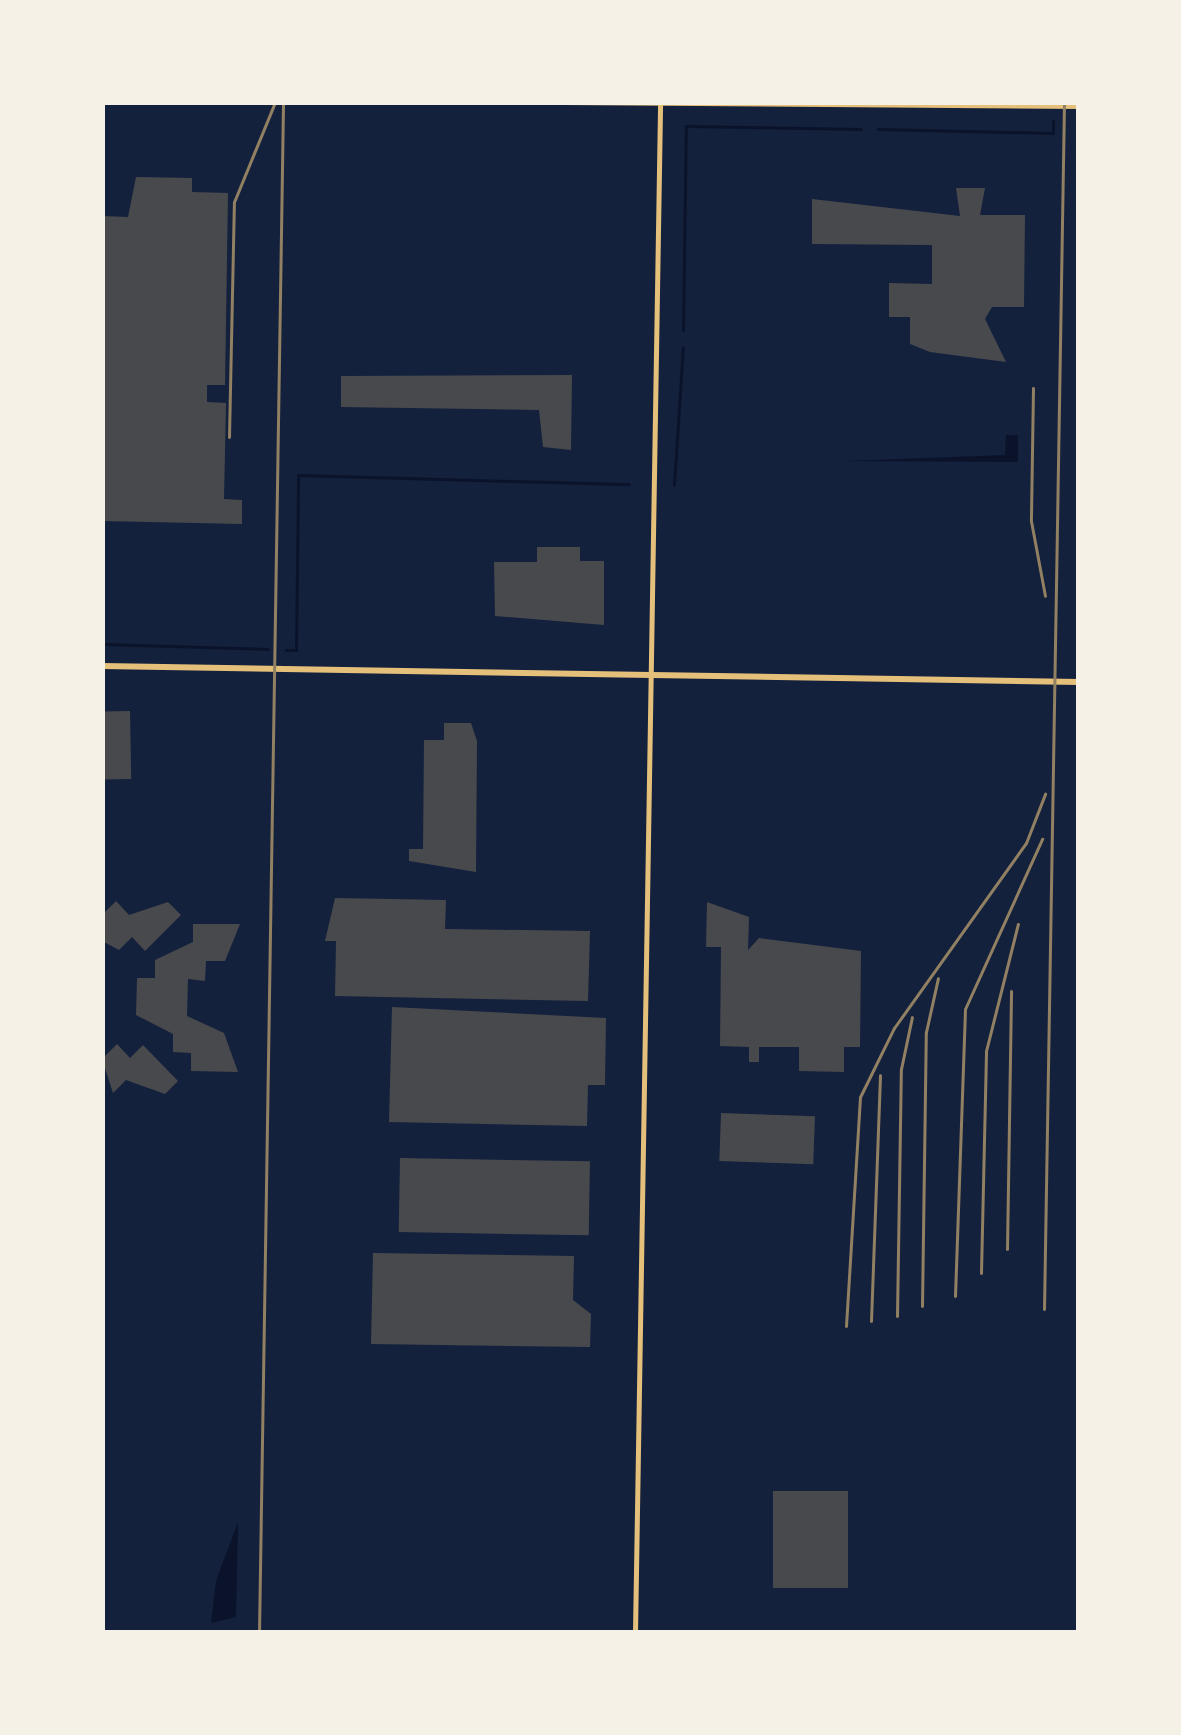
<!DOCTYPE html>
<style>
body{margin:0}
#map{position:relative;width:1181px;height:1735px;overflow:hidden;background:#14213d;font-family:Helvetica,sans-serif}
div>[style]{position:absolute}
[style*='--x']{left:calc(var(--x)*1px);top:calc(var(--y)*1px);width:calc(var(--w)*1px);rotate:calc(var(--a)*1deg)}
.water>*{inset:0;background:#0b132b}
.stream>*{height:3px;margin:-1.5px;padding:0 1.5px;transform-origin:1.5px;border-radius:1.5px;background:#0b132b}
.building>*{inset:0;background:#48494c;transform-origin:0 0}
.minor>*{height:4.5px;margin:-2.25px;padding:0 2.25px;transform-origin:2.25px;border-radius:2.25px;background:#e5c07b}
.tertiary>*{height:6px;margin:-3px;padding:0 3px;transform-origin:3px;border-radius:3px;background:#e5c07b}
.rail>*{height:3px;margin:-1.5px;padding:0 1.5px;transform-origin:1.5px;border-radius:1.5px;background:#918062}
span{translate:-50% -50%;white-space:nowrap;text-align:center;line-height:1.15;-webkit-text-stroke:9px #f6f1e7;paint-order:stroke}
.frame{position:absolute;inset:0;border:105px solid #f6f1e7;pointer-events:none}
</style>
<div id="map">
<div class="water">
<i style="clip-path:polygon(1006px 435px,1018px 435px,1018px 462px,845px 461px,1005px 455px)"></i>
<i style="clip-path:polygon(238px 1522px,236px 1617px,211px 1623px,216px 1581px)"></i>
</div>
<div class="stream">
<i style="--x:878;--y:129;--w:175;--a:1.3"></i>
<i style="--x:1053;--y:133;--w:12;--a:-90"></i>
<i style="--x:683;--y:330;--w:204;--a:-89.2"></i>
<i style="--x:686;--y:126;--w:175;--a:1"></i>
<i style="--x:674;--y:485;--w:138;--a:-86.3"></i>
<i style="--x:102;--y:644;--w:166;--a:1.7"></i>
<i style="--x:286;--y:650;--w:10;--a:0"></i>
<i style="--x:296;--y:650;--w:175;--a:-89.3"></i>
<i style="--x:298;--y:475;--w:331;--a:1.6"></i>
</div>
<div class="building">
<i style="clip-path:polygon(136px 177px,192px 178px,192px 192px,228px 193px,225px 385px,207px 385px,207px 402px,226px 403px,224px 499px,242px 500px,242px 524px,102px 521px,102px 216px,128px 217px)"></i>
<i style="clip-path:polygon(956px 188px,985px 188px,980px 215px,1025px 215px,1024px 307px,992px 307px,985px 319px,1006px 362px,930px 352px,910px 344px,910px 317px,889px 317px,889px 283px,932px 284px,932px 245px,812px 244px,812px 199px,960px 216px)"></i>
<i style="clip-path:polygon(572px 375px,571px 450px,543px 447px,539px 410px,341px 407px,341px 376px)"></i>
<i style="clip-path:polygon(537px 547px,580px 547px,580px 561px,604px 561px,604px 625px,495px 616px,494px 562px,537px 562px)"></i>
<i style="left:130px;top:711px;width:68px;height:28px;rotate:89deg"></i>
<i style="clip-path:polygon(444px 723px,471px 723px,477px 741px,476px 872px,409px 861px,409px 849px,423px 849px,424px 740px,444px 740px)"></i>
<i style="clip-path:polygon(335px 898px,446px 900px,445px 929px,590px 931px,588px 1001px,335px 996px,336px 941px,325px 941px)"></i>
<i style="clip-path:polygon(116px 901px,129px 915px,168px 902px,181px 915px,145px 951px,132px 937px,119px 950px,102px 941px,102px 915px)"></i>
<i style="clip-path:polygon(707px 902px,749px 917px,748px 950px,759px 938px,861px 951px,860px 1047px,844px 1047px,844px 1072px,799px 1071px,799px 1047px,759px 1047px,759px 1062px,749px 1062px,749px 1047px,720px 1046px,721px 947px,706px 947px)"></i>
<i style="clip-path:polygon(193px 924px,240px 924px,225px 961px,206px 961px,205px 981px,188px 979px,187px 1016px,224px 1033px,238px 1072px,191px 1071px,191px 1053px,173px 1052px,173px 1034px,136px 1015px,137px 978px,155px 978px,155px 960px,193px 942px)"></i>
<i style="clip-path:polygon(392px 1007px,606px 1018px,605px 1085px,588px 1085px,587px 1126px,389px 1122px)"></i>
<i style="clip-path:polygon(117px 1044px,130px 1058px,143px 1045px,178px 1081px,165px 1094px,126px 1080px,113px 1093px,102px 1059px)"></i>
<i style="left:721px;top:1113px;width:94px;height:48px;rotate:2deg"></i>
<i style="left:400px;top:1158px;width:190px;height:74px;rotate:1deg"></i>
<i style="clip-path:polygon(373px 1253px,574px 1256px,573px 1300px,591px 1314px,590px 1347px,371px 1344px)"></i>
<i style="left:773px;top:1491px;width:75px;height:97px"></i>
</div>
<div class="minor">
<i style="--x:566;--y:102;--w:513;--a:0.45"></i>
<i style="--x:635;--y:1633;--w:1531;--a:-89.06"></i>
</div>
<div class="tertiary">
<i style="--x:102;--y:666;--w:977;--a:0.94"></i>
</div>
<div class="rail">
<i style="--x:1033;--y:388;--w:133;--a:90.9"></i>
<i style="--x:1031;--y:521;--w:76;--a:79.4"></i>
<i style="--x:229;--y:437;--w:235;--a:-88.8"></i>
<i style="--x:234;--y:202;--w:108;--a:-67.7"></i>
<i style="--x:1007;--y:1249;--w:258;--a:-89.1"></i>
<i style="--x:981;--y:1273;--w:222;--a:-88.7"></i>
<i style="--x:986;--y:1051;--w:131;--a:-75.9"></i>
<i style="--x:955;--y:1296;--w:287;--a:-88"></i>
<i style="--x:965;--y:1009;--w:187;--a:-65.6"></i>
<i style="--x:922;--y:1306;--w:274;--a:-89.2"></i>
<i style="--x:926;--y:1032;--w:55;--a:-77.5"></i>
<i style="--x:1044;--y:1309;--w:1207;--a:-89.05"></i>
<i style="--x:897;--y:1316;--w:247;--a:-89.1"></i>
<i style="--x:901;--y:1069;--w:53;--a:-78.1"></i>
<i style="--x:871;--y:1321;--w:246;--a:-87.9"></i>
<i style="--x:846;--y:1326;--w:229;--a:-86.5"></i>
<i style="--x:860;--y:1097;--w:77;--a:-63.8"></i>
<i style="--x:894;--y:1028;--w:227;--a:-54.5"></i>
<i style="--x:1026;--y:843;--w:53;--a:-68.8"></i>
<i style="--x:259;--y:1633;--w:1531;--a:-89.1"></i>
</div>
<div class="frame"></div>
</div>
